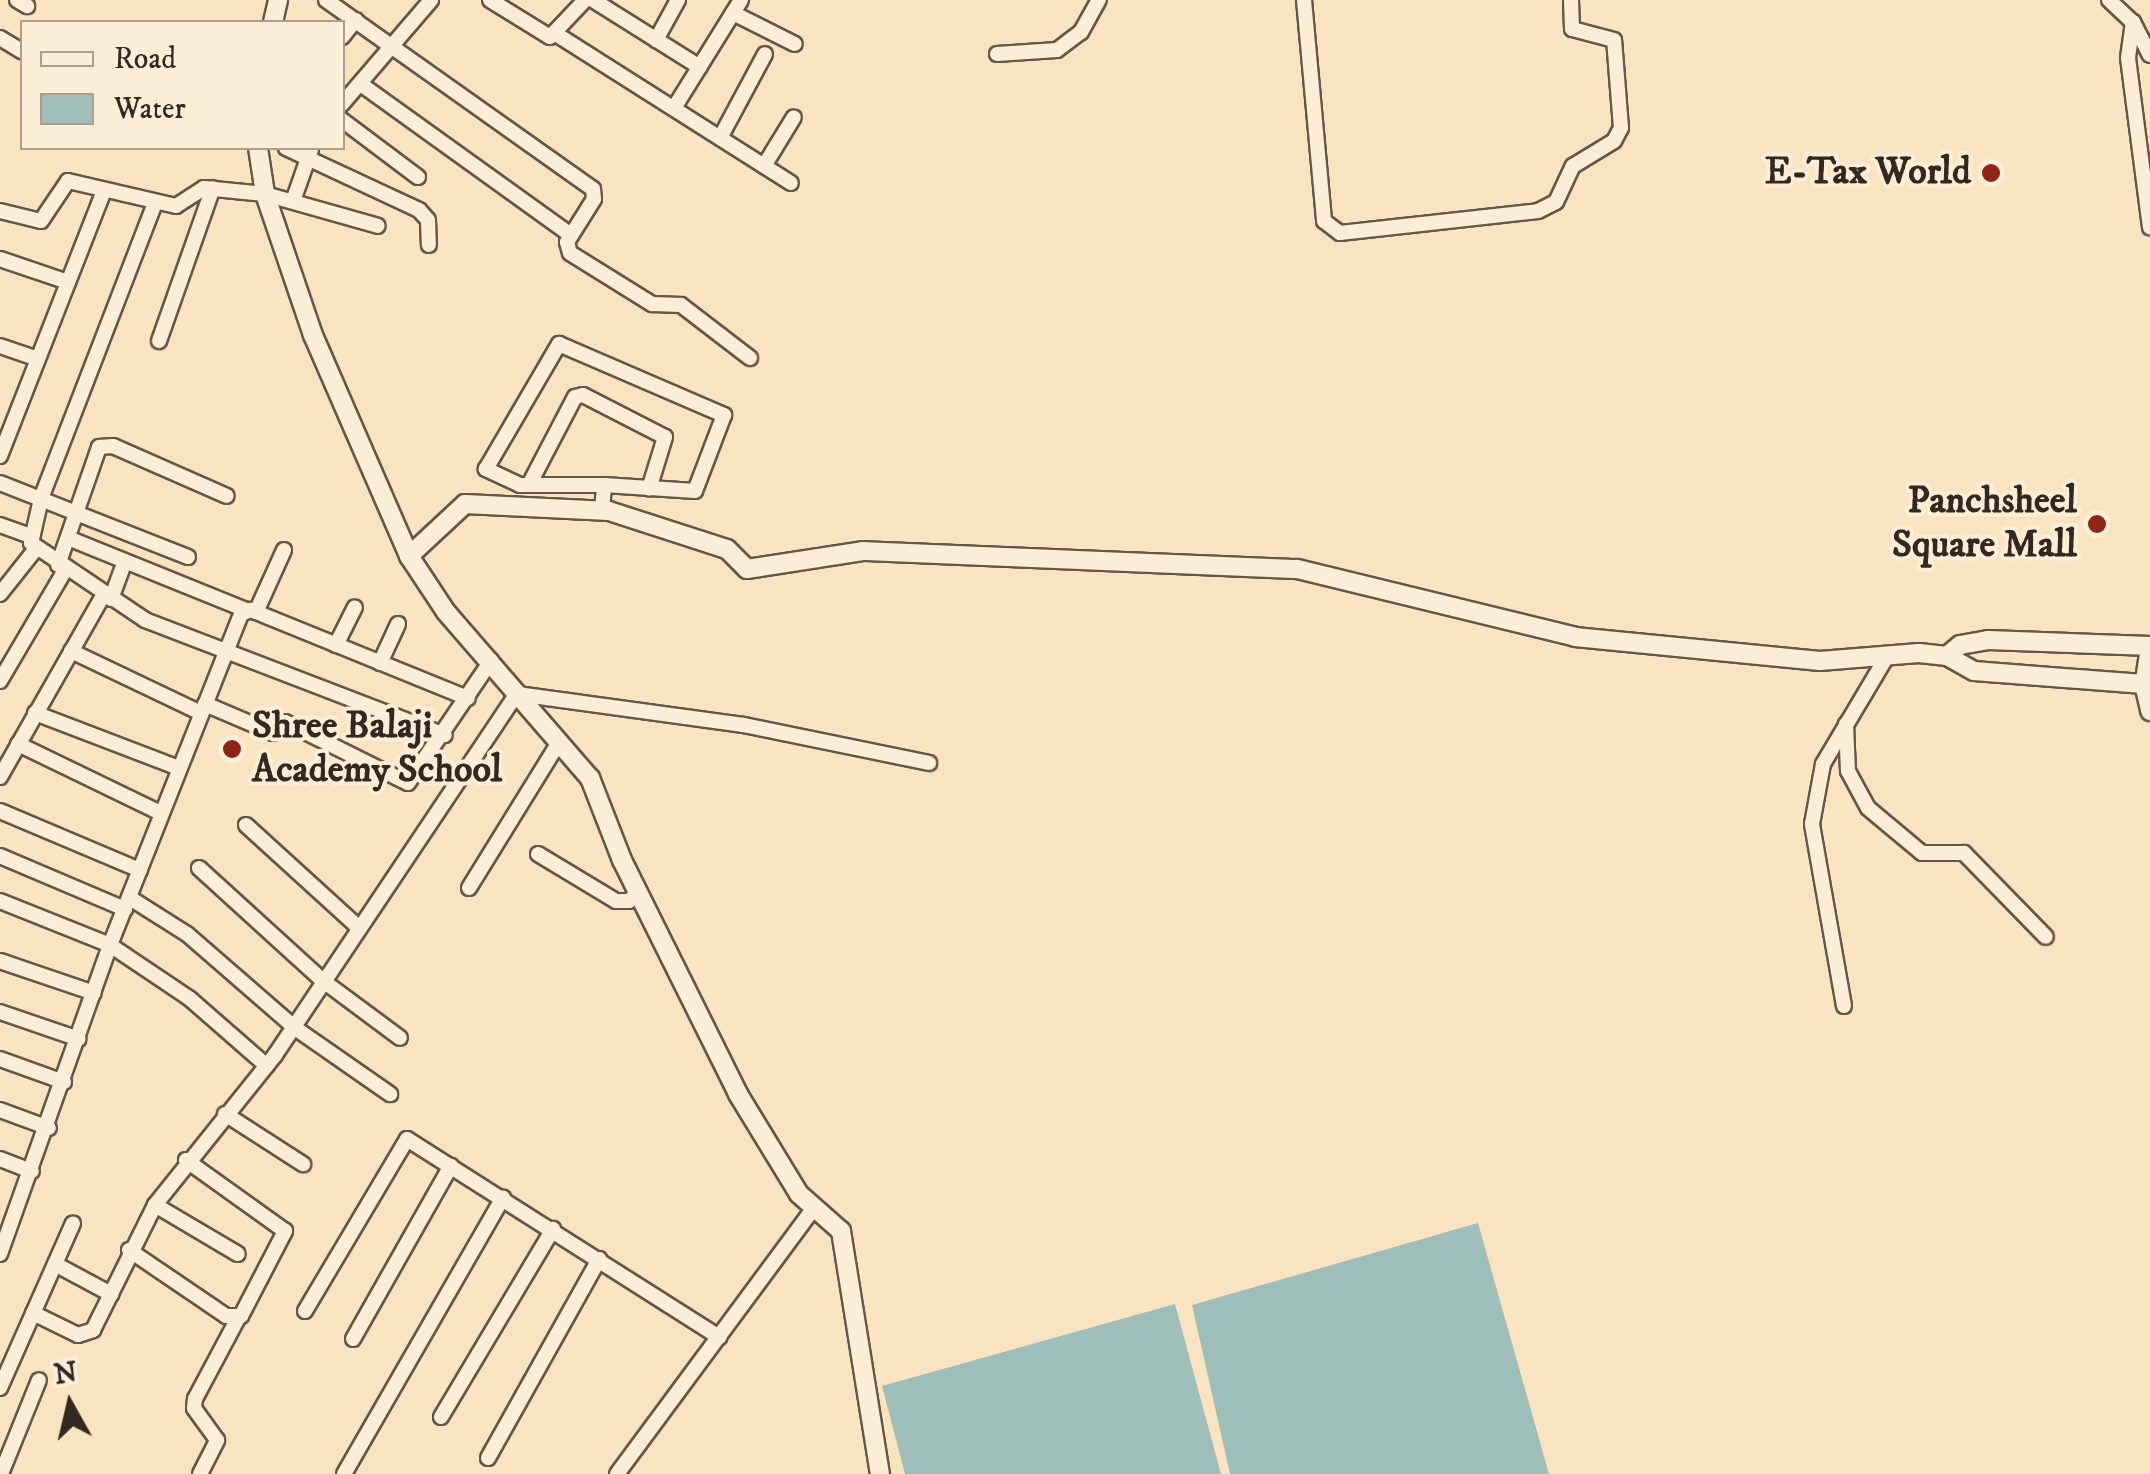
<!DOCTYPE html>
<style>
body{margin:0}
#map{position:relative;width:2150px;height:1474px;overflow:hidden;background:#fae3c1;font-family:"IM FELL DW Pica",serif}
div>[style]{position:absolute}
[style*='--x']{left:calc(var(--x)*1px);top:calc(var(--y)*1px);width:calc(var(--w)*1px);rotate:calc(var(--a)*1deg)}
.water>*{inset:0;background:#9fbdb9}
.roads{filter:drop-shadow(2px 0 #655748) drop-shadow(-2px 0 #655748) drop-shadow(0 2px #655748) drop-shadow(0 -2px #655748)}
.minor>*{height:14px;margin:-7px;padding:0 7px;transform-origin:7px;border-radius:7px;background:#fcedd7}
.tertiary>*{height:18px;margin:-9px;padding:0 9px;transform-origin:9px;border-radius:9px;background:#fcedd7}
.dots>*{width:28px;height:28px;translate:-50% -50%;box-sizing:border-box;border:5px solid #fcedd7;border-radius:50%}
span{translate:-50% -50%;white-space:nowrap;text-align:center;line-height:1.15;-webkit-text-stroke:8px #fcedd7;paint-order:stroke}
.poi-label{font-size:38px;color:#332820;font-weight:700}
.right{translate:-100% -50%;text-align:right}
.left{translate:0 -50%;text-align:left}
.legend{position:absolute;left:20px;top:20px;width:325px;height:130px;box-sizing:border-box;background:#fcedd7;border:2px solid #ac9e8e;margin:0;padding:12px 18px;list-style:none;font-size:30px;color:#332820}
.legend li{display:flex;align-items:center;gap:20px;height:50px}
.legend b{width:50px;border:2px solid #ac9e8e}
.north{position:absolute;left:20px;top:1354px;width:100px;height:100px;-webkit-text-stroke:8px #fcedd7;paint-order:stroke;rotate:352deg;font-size:28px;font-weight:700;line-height:40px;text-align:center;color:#332820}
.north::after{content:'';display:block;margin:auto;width:35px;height:45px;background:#332820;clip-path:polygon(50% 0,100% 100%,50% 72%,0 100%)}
</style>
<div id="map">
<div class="water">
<i style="clip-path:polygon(1478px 1223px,1549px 1474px,1230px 1474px,1192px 1305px)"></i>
<i style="clip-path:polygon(1175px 1304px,1221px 1474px,905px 1474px,882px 1386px)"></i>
</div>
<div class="roads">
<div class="minor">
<i style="--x:17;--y:0;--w:12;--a:31"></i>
<i style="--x:326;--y:0;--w:327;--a:35.3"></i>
<i style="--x:593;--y:189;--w:10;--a:84"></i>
<i style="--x:594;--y:199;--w:51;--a:122.1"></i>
<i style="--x:567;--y:242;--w:11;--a:75"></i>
<i style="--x:570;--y:253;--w:97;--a:31.9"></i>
<i style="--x:652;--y:304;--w:29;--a:2"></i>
<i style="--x:681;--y:305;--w:87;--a:37.5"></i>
<i style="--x:490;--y:0;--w:70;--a:31.7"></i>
<i style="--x:550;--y:37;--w:51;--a:-46.6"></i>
<i style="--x:593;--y:0;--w:126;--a:32.1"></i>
<i style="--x:1304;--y:0;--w:222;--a:84.8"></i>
<i style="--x:1324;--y:221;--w:20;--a:37"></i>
<i style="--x:1340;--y:233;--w:199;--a:-6.3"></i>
<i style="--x:1538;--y:211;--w:20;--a:-27"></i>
<i style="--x:1556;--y:202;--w:40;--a:-65"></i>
<i style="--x:1573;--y:166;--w:48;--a:-31.4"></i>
<i style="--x:1614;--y:141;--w:15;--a:-62"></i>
<i style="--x:1621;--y:128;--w:88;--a:-94.5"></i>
<i style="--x:1614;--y:40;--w:43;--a:-165.3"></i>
<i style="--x:1572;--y:29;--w:29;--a:-92"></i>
<i style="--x:2109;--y:0;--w:33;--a:43"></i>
<i style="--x:2133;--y:22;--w:37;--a:63"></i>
<i style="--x:733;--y:13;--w:69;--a:26.6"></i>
<i style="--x:2133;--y:22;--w:36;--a:98"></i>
<i style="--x:2128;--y:58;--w:171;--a:82.6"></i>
<i style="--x:556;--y:34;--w:278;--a:32.4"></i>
<i style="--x:342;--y:37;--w:22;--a:-51"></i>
<i style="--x:0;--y:38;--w:26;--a:31"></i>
<i style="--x:656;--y:40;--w:46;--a:-61.2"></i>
<i style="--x:997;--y:54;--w:60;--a:-3.8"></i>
<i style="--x:1057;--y:50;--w:30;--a:-37"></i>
<i style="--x:1081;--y:32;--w:37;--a:-61"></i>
<i style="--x:362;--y:85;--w:257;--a:35.7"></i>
<i style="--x:342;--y:104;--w:137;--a:-49.4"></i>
<i style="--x:674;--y:108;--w:127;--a:-58.2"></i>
<i style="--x:342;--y:120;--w:95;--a:36.9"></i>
<i style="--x:720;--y:138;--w:95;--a:-61.8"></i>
<i style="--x:286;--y:148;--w:147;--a:25"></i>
<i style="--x:419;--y:210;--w:13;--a:48"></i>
<i style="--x:428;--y:220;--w:25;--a:88"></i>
<i style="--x:764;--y:166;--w:57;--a:-58.5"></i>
<i style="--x:293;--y:201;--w:54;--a:-70.6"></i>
<i style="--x:155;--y:203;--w:317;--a:111.1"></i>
<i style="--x:41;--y:499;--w:45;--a:102.8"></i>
<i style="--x:31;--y:543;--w:138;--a:34"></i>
<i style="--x:145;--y:620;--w:321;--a:21"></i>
<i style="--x:0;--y:211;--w:42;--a:13.7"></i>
<i style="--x:41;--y:221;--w:48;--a:-56"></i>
<i style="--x:68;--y:181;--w:111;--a:13"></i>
<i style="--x:176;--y:206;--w:33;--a:-33"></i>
<i style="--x:204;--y:188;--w:61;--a:5.6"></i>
<i style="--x:265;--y:194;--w:117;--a:15.8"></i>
<i style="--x:0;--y:259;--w:72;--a:18.7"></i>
<i style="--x:159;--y:341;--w:162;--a:-70.6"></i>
<i style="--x:0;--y:346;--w:40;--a:18.9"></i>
<i style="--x:0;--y:456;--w:286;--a:-68.6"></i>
<i style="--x:0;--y:483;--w:202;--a:21.5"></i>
<i style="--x:530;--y:483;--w:97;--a:-62.4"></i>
<i style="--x:575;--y:397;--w:8;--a:-14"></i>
<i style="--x:583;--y:395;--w:92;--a:27.1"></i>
<i style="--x:665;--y:437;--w:54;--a:107.1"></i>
<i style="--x:602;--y:510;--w:25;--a:-85"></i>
<i style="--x:604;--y:485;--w:84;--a:180"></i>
<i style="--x:520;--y:485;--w:38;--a:-155"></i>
<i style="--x:486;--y:469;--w:145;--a:-59.7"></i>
<i style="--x:559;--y:344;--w:180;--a:23.3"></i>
<i style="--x:724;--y:415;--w:81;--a:110.9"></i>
<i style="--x:695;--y:491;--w:91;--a:-176.2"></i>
<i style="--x:0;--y:525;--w:32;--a:20"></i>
<i style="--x:68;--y:538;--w:192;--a:22"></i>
<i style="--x:58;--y:565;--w:125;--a:-70.8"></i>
<i style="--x:99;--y:447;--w:14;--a:-4"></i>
<i style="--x:113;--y:446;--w:124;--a:23.7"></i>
<i style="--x:0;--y:594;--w:56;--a:-51.5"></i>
<i style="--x:111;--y:599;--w:40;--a:-69.8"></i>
<i style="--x:256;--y:612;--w:68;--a:-65.7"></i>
<i style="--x:336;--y:645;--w:42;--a:-63.4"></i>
<i style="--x:71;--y:651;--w:144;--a:25.5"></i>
<i style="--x:380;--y:663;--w:43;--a:-65.2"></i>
<i style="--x:0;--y:681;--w:129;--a:-59.6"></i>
<i style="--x:205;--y:704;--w:74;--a:23.1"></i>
<i style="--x:273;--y:733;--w:16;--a:-43"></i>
<i style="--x:285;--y:722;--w:137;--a:26.4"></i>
<i style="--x:408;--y:783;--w:148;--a:-55.8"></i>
<i style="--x:35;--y:713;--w:154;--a:20.9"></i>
<i style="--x:1846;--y:724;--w:47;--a:87.6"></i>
<i style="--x:1848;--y:771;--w:42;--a:61.6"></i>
<i style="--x:1868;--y:808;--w:70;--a:39.8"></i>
<i style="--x:1922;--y:853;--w:42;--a:0"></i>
<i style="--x:1964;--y:853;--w:117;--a:45.7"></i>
<i style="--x:18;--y:744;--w:159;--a:25.8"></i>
<i style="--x:0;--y:777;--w:210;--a:-60.4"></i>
<i style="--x:0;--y:811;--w:152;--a:22.9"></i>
<i style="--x:246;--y:825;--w:153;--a:42.3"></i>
<i style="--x:538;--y:854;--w:91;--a:31.1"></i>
<i style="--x:616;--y:901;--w:13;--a:0"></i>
<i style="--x:629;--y:901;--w:14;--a:-45"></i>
<i style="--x:0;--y:856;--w:136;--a:23"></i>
<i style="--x:199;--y:868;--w:166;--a:42.3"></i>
<i style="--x:322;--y:980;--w:97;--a:36.6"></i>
<i style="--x:469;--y:888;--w:172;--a:-58.3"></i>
<i style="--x:130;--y:898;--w:67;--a:32.3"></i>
<i style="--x:187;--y:934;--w:143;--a:41"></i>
<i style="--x:295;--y:1028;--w:116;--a:34.8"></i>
<i style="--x:0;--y:901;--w:118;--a:21.8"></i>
<i style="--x:110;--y:945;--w:95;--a:33.9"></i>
<i style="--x:189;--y:998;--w:103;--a:41.1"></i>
<i style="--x:0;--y:961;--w:99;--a:18.8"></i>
<i style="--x:1844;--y:1006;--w:185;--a:-100"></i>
<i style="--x:1812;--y:824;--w:61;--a:-79.6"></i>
<i style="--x:1823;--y:764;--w:126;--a:-59.3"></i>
<i style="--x:0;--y:1012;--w:83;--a:18.9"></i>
<i style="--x:0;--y:1059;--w:68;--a:19.8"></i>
<i style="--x:0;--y:1110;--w:52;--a:20.2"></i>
<i style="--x:225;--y:1114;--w:93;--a:32.7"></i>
<i style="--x:0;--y:1159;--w:34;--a:21"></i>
<i style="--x:155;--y:1205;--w:96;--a:30.6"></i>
<i style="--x:129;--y:1250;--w:117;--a:34.2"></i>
<i style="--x:226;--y:1316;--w:15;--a:0"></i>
<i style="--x:241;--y:1316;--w:96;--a:-62.6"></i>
<i style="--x:285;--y:1231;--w:122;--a:-144.4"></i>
<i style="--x:0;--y:1254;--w:328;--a:-70.4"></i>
<i style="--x:110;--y:945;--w:356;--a:-68.4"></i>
<i style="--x:241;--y:614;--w:11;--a:-22"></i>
<i style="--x:251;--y:610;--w:234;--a:22.1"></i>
<i style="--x:55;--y:1264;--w:64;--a:28.2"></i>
<i style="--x:305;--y:1311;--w:200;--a:-59.3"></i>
<i style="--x:407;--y:1139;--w:370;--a:32.4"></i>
<i style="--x:33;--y:1313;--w:50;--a:26.1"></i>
<i style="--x:78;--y:1335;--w:16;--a:-18"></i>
<i style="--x:93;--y:1330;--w:140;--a:-63.6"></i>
<i style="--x:155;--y:1205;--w:192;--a:-51.3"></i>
<i style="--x:275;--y:1055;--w:435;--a:-56.2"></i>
<i style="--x:517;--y:694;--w:229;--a:7.8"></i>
<i style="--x:744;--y:725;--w:189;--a:11.6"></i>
<i style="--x:353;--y:1339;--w:199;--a:-60.5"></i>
<i style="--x:0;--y:1388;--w:180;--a:-66.1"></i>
<i style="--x:441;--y:1417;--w:219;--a:-59.2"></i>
<i style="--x:488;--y:1458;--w:228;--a:-60.8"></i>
<i style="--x:1;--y:1474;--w:101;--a:-68"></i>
<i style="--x:200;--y:1474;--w:38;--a:-63"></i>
<i style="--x:217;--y:1440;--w:39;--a:-126"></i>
<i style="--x:194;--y:1408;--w:9;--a:-84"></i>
<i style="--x:195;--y:1399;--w:92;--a:-62"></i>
<i style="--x:344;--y:1474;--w:319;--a:-60.1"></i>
<i style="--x:617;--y:1474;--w:330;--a:-53.5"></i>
</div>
<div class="tertiary">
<i style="--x:273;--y:22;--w:23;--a:-77"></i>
<i style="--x:258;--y:148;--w:47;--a:81.3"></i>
<i style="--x:265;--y:194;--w:149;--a:71.2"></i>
<i style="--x:313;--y:335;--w:241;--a:66.5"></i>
<i style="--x:409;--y:556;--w:67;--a:56.5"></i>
<i style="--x:446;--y:612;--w:220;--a:49.1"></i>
<i style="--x:590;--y:778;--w:88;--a:68.7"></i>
<i style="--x:622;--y:860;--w:261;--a:63.6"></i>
<i style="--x:738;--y:1094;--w:117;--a:58.6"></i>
<i style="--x:799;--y:1194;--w:56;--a:41.4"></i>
<i style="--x:841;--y:1231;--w:246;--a:80.9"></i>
<i style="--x:409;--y:556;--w:76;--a:-42.9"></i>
<i style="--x:465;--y:504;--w:144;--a:2.8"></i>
<i style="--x:609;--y:511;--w:124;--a:17.9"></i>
<i style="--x:727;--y:549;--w:28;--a:45"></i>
<i style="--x:747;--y:569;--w:117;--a:-8.8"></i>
<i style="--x:863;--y:551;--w:434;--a:2.4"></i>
<i style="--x:1297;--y:569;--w:286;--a:13.7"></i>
<i style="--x:1575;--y:637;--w:246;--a:5.6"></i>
<i style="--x:1820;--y:661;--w:99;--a:-4.6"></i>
<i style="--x:1919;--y:653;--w:28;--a:6"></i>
<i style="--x:1947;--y:656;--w:31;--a:29"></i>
<i style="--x:1974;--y:671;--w:170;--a:4.4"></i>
<i style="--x:2150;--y:648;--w:36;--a:99"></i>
<i style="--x:2144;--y:684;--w:28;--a:77"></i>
<i style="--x:1947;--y:656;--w:17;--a:-40"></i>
<i style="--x:1960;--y:645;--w:28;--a:-10"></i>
<i style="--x:1988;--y:640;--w:162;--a:2.1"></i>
</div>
</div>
<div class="dots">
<i style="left:1991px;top:173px;background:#8f2418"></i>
<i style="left:2097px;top:524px;background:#8f2418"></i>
<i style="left:232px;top:749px;background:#8f2418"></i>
</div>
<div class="poi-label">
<span class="right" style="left:1971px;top:173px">E-Tax World</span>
<span class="right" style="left:2077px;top:524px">Panchsheel<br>Square Mall</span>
<span class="left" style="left:252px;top:749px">Shree Balaji<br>Academy School</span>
</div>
<ul class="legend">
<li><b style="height:12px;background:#fcedd7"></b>Road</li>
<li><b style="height:28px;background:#9fbdb9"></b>Water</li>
</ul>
<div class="north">N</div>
</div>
